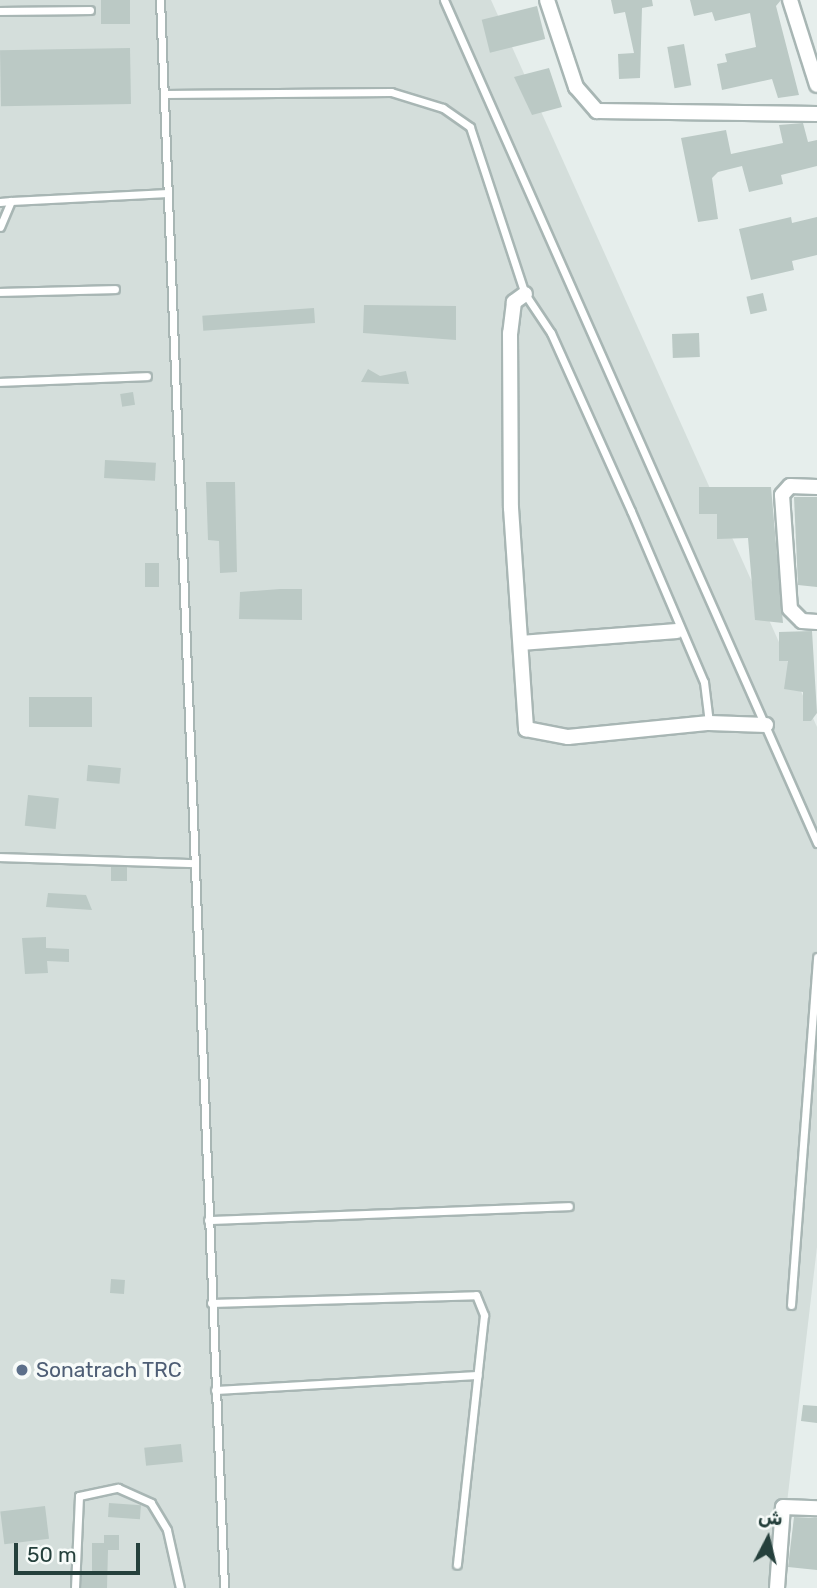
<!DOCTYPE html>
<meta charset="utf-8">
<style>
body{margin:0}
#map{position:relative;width:817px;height:1588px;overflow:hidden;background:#e6eeec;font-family:Rubik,"Noto Sans Arabic",sans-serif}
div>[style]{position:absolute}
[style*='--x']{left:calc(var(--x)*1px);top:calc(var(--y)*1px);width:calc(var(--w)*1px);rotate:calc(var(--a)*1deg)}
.built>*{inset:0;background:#d4dedb}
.building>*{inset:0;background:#bbc9c5;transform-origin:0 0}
.roads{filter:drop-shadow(2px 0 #a8b6b4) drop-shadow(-2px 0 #a8b6b4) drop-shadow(0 2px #a8b6b4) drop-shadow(0 -2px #a8b6b4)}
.lane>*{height:7px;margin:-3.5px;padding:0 3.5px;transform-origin:3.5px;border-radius:3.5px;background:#fff}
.street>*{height:14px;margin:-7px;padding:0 7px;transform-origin:7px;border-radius:7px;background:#fff}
.dots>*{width:19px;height:19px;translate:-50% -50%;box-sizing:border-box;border:4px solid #f7fbf9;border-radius:50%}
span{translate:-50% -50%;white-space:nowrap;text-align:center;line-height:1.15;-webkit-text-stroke:7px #f7fbf9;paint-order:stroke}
.service-label{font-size:21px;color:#4e5e75}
.left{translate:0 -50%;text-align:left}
.north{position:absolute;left:733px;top:1504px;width:70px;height:70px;-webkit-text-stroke:5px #f7fbf9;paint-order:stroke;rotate:7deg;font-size:19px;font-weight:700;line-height:28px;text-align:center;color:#25403c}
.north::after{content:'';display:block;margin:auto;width:24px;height:32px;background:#25403c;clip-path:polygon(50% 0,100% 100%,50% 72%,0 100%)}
.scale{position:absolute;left:14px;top:1543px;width:126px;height:32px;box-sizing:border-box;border:4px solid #25403c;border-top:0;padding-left:9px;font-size:21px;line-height:24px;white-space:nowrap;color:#25403c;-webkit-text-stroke:5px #f7fbf9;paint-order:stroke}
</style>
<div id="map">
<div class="built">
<i style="clip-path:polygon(0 0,491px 0,817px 727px,817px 1247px,777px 1588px,0 1588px)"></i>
</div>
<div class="building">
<i style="left:101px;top:0;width:29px;height:24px"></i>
<i style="clip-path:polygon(611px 0,652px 0,653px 6px,642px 8px,640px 78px,619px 79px,618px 54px,634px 53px,625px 12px,614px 14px)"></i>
<i style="clip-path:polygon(690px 0,781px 0,776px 6px,799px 95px,778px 98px,772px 79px,722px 90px,717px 64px,727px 62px,725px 54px,756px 47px,750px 13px,715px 21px,712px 12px,694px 16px)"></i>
<i style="left:537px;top:6px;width:34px;height:57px;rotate:76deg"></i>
<i style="left:684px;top:44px;width:42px;height:17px;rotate:80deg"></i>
<i style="left:130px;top:48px;width:56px;height:130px;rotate:89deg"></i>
<i style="clip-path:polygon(549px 68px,562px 107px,532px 115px,514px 77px)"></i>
<i style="clip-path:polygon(803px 123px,808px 142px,817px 140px,817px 166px,781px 175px,783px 184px,749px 192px,742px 166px,718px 172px,712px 178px,718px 219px,698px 222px,681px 138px,726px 130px,731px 154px,783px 143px,779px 125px)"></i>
<i style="clip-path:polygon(791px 217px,792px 223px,817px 217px,817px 255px,792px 261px,794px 270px,751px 280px,739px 229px)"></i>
<i style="left:763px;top:293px;width:18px;height:17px;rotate:77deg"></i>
<i style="clip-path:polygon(364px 305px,456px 306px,456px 340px,363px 333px)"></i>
<i style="left:314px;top:308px;width:15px;height:112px;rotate:86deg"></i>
<i style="left:699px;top:333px;width:24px;height:27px;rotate:88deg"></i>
<i style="clip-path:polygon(368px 369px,380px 376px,406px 371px,409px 384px,361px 382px)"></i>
<i style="left:133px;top:392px;width:13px;height:13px;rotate:81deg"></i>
<i style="left:105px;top:460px;width:51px;height:18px;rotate:3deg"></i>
<i style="clip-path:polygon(206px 482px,235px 482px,237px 572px,220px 573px,219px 541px,208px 540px)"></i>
<i style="clip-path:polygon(699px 487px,771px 487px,783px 623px,755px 620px,748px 538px,717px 539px,717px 514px,699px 514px)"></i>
<i style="clip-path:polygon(794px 497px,817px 497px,817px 587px,798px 585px)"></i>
<i style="left:145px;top:563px;width:14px;height:24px"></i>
<i style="clip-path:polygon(280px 589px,302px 589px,302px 620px,239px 619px,240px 592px)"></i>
<i style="clip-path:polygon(812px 631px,817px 713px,811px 721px,803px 721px,803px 692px,784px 689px,788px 661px,779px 661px,779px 632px)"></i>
<i style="left:29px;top:697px;width:63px;height:30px"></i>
<i style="left:88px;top:765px;width:33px;height:16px;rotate:5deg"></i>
<i style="left:28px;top:795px;width:31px;height:31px;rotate:6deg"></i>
<i style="left:111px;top:867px;width:16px;height:14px"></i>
<i style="clip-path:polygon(48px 893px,86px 895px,92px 910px,46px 907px)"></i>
<i style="clip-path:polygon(46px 937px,46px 948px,69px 949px,69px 962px,47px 961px,48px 973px,25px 974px,22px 938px)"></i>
<i style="left:111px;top:1279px;width:14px;height:14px;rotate:4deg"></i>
<i style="clip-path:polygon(803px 1405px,817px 1406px,817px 1423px,801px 1421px)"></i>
<i style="left:181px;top:1444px;width:18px;height:37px;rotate:84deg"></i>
<i style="left:109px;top:1503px;width:32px;height:14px;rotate:4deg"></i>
<i style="left:45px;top:1506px;width:33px;height:45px;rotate:83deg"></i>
<i style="clip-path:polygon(794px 1517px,817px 1518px,817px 1570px,788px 1567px)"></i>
<i style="clip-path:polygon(104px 1535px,119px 1535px,119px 1550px,108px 1550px,107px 1588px,81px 1588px,82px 1572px,92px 1573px,92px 1543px,104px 1543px)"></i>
</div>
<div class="roads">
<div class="lane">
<i style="--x:160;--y:0;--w:1589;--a:87.69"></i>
<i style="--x:444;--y:0;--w:922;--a:66.13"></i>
<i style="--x:0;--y:11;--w:90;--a:-0.6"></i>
<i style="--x:164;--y:94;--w:227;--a:-0.5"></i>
<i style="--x:391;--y:92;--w:54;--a:17.1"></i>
<i style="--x:443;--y:108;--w:33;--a:35"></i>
<i style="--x:470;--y:127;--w:176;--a:71.8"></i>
<i style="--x:525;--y:294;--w:47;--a:56.3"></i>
<i style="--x:551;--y:333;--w:195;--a:65.8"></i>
<i style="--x:631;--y:511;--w:186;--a:66.9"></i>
<i style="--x:704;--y:682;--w:41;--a:83"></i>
<i style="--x:11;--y:201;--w:157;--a:-2.9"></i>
<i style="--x:0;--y:202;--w:11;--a:-5"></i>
<i style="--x:11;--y:201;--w:28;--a:113"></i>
<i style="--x:0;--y:292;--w:115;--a:-1.5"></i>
<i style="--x:0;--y:382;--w:147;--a:-2.3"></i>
<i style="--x:0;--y:857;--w:193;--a:1.8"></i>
<i style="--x:208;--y:1220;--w:361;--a:-2.2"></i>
<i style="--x:211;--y:1303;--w:265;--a:-1.7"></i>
<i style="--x:476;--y:1295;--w:22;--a:68"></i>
<i style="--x:484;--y:1315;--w:251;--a:96.2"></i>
<i style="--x:791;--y:1305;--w:349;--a:-85.7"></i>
<i style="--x:215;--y:1390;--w:263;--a:-3.3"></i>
<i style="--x:75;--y:1588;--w:92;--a:-87.5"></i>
<i style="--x:79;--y:1496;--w:40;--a:-12"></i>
<i style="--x:118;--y:1488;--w:36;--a:24"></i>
<i style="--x:151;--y:1503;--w:31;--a:59"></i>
<i style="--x:167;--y:1530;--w:59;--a:77.4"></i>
</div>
<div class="street">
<i style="--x:547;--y:0;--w:92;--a:71.6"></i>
<i style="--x:576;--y:87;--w:32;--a:49"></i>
<i style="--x:597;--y:111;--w:220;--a:0.8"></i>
<i style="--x:790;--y:0;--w:89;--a:72.4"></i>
<i style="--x:525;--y:294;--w:14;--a:144"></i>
<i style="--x:514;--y:302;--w:31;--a:97"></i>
<i style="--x:510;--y:333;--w:175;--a:89.7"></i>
<i style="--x:511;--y:508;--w:222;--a:86.1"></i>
<i style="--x:526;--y:729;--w:43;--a:10.8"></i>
<i style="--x:568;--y:737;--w:142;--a:-5.7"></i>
<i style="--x:709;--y:723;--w:57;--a:2"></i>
<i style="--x:817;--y:487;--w:27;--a:-178"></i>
<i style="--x:790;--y:486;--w:12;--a:132"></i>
<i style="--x:782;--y:495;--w:114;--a:86"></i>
<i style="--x:790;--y:609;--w:17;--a:45"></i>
<i style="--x:802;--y:621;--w:15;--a:4"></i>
<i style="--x:521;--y:643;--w:156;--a:-4.4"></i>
<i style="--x:777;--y:1588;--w:81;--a:-85.8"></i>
<i style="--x:783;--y:1507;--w:34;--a:2"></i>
</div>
</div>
<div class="dots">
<i style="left:22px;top:1370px;background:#5c6f8a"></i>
</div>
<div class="service-label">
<span class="left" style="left:36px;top:1370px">Sonatrach TRC</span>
</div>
<div class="north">ش</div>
<div class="scale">50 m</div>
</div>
